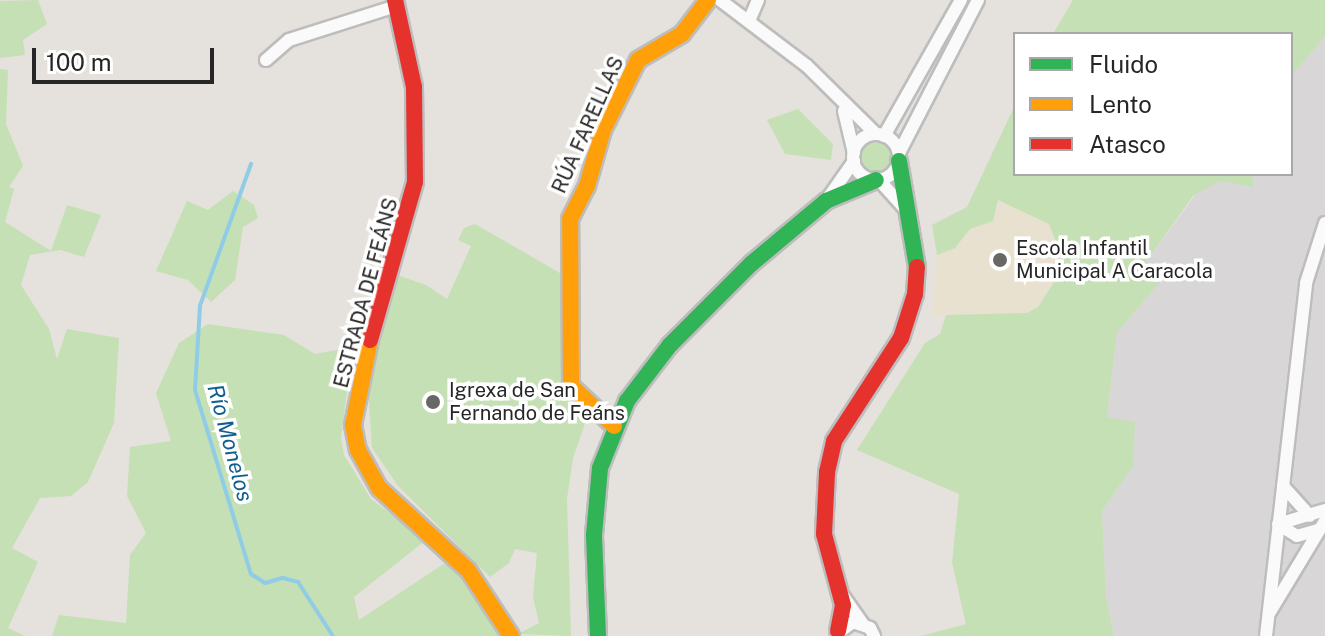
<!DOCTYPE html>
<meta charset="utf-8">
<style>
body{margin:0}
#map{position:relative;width:1325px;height:636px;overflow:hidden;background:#e5e1dc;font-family:"Public Sans",sans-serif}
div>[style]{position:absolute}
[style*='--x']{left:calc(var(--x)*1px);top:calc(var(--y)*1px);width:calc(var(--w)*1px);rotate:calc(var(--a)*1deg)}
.industrial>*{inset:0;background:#d9d6d8}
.education>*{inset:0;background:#e8e1d0}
.green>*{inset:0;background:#c5e0b4}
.round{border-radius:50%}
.stream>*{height:4px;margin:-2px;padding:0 2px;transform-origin:2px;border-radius:2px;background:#90cce6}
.roads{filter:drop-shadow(2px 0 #bebdbe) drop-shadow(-2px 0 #bebdbe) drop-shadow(0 2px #bebdbe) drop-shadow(0 -2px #bebdbe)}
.street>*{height:12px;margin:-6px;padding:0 6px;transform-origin:6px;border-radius:6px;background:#fbfafa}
.street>.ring{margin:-6px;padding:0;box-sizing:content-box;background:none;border:12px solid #fbfafa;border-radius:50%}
.fast>*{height:16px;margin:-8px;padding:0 8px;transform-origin:8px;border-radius:8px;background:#30b455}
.slow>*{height:16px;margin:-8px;padding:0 8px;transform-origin:8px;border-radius:8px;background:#ff9f0a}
.jam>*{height:16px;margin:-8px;padding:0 8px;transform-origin:8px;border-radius:8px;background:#e5322d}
.dots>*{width:22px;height:22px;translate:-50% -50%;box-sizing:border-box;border:4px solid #fff;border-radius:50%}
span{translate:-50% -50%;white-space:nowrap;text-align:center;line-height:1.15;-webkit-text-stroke:7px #fff;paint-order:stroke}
.street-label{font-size:20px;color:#262626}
.poi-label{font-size:20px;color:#262626}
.left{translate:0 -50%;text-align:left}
.water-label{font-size:22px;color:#105f91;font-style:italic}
.legend{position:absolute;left:1013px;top:32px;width:280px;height:144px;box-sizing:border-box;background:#fff;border:2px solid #a8a8a8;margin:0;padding:10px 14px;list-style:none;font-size:24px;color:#262626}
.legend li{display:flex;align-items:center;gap:16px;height:40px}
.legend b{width:40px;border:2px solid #a8a8a8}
.scale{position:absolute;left:32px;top:48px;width:182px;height:36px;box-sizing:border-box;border:4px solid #262626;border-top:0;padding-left:10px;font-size:24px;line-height:28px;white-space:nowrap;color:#262626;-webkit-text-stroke:6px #fff;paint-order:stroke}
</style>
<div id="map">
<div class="industrial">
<i style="clip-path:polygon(1325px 37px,1325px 636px,1114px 636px,1106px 596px,1102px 511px,1133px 466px,1133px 453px,1107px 418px,1117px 332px,1161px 281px,1167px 267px,1145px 263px,1202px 186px,1219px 181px,1252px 187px,1253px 174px,1291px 174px,1291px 76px)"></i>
</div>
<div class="education">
<i style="clip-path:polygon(998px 200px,1049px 224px,1065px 265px,1038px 307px,1027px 313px,932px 316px,937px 255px,955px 248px,970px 229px,993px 221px)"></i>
</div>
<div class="green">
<i style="clip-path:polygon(38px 0,47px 24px,23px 40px,25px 55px,0 58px,0 1px)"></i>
<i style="clip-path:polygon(1073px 0,1325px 0,1325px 37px,1291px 76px,1291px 34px,1053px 34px)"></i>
<i style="clip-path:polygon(0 69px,8px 70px,6px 124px,23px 166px,9px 187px,14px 189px,5px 222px,51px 251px,67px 205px,101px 215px,84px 257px,60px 250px,30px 255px,21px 285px,49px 329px,57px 359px,67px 329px,119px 338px,114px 423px,88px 482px,71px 496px,40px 498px,12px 548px,38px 562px,8px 628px,25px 636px,0 636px)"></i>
<i style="clip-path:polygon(1015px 105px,1015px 174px,1253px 174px,1253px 187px,1219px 181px,1193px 196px,1145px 263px,1168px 267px,1161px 281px,1117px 332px,1107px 417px,1135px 422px,1133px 466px,1102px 511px,1106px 596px,1114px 636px,921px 636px,966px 624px,952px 563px,959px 494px,857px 450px,925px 343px,940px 334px,946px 315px,1027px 313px,1038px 307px,1065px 265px,1049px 224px,998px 200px,993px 221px,970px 229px,955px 248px,937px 255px,932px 225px,967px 207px)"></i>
<i style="clip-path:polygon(798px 109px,833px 144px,831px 160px,785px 154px,767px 120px)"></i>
<i class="round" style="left:860px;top:140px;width:34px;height:34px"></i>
<i style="clip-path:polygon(233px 191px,254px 205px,258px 218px,243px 227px,235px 280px,211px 302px,188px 280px,156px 271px,187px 201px,208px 210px)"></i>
<i style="clip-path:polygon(475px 224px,565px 276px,568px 386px,589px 412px,573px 458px,567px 499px,571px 636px,518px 634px,539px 623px,533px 597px,537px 553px,515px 549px,509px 563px,490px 577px,398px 486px,372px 448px,368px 388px,397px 275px,426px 285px,447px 299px,471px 246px,458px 240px,464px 228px)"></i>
<i style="clip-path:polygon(208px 324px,284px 335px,315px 354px,353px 347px,341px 438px,344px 455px,371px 499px,426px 540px,354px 597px,359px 620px,448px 561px,501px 636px,52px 636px,59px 615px,126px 623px,130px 555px,146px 533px,127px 496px,130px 447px,171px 441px,156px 393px,179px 343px)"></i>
</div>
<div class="stream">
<i style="--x:251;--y:164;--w:151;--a:109.8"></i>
<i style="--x:200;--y:306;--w:84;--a:93.4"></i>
<i style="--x:195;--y:390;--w:192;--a:73.1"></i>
<i style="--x:251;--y:574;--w:17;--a:33"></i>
<i style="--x:265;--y:583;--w:19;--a:-16"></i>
<i style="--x:283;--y:578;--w:16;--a:15"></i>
<i style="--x:298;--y:582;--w:64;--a:57.1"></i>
</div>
<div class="roads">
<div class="street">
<i style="--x:720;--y:0;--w:109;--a:37.2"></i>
<i style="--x:807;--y:66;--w:97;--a:44.6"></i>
<i style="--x:749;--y:21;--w:23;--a:-67"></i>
<i style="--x:266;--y:60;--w:30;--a:-41"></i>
<i style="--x:289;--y:40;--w:112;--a:-17.6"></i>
<i style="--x:844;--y:111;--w:43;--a:76.6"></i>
<i class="ring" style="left:853px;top:134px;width:34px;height:34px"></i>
<i style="--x:884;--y:136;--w:156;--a:-60.5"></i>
<i style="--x:899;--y:153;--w:172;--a:-62.7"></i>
<i style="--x:879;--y:180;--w:40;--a:48"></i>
<i style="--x:826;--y:201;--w:49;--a:-55"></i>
<i style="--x:1283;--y:486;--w:40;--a:48"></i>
<i style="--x:1318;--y:530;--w:22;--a:164"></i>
<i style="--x:1297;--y:536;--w:22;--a:-148"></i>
<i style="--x:1278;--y:524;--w:49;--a:-16.6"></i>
<i style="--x:841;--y:593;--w:37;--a:55"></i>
<i style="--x:1270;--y:612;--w:106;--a:-58.9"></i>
<i style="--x:837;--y:634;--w:20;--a:-37"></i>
<i style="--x:853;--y:622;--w:18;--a:19"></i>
<i style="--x:870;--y:628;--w:9;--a:63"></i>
<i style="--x:1266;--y:636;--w:355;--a:-83.5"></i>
<i style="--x:1306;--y:283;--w:63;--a:-72.4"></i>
</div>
<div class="fast">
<i style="--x:899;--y:161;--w:108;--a:80.4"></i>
<i style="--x:598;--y:636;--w:101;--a:-92.3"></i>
<i style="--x:594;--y:535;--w:67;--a:-84.9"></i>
<i style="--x:600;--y:468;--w:72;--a:-68.1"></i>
<i style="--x:627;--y:401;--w:71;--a:-52.5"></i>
<i style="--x:670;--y:345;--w:115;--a:-45"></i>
<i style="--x:751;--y:264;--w:98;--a:-40"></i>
<i style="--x:826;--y:201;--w:54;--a:-22.8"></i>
</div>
<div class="slow">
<i style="--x:370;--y:340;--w:87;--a:101.3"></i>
<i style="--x:353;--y:425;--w:25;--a:79"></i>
<i style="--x:358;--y:450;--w:43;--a:61.1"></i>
<i style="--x:379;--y:488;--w:121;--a:42.7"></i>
<i style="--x:468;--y:570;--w:79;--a:56.9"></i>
<i style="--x:614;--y:426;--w:59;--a:-137.1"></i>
<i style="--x:571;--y:386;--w:167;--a:-90.3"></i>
<i style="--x:570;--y:219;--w:37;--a:-63"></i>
<i style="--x:587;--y:186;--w:58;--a:-74.1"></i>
<i style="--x:603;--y:130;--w:78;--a:-63.4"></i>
<i style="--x:638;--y:60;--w:51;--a:-30.6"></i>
<i style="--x:682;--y:34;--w:43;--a:-52.6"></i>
</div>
<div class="jam">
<i style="--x:370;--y:340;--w:164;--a:-74.1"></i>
<i style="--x:415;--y:182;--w:95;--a:-90.6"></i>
<i style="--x:414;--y:87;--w:89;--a:-102.3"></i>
<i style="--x:838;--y:631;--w:26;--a:-79"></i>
<i style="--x:843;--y:605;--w:73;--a:-105"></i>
<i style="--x:824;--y:534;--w:62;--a:-87.2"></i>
<i style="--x:827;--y:472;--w:32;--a:-77"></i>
<i style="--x:834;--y:441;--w:123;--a:-57"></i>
<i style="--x:901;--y:338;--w:46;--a:-72.3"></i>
<i style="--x:915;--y:294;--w:27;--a:-86"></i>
</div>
</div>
<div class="dots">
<i style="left:1000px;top:260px;background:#696766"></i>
<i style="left:433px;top:402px;background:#696766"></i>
</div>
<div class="street-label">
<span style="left:588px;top:125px;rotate:-66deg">RÚA FARELLAS</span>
<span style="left:366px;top:293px;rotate:-75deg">ESTRADA DE FEÁNS</span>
</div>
<div class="poi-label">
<span class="left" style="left:1016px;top:260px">Escola Infantil<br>Municipal A Caracola</span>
<span class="left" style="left:449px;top:402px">Igrexa de San<br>Fernando de Feáns</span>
</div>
<div class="water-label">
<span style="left:230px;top:443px;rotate:75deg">Río Monelos</span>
</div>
<ul class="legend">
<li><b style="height:10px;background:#30b455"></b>Fluido</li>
<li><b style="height:10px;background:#ff9f0a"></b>Lento</li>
<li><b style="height:10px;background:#e5322d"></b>Atasco</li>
</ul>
<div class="scale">100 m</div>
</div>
